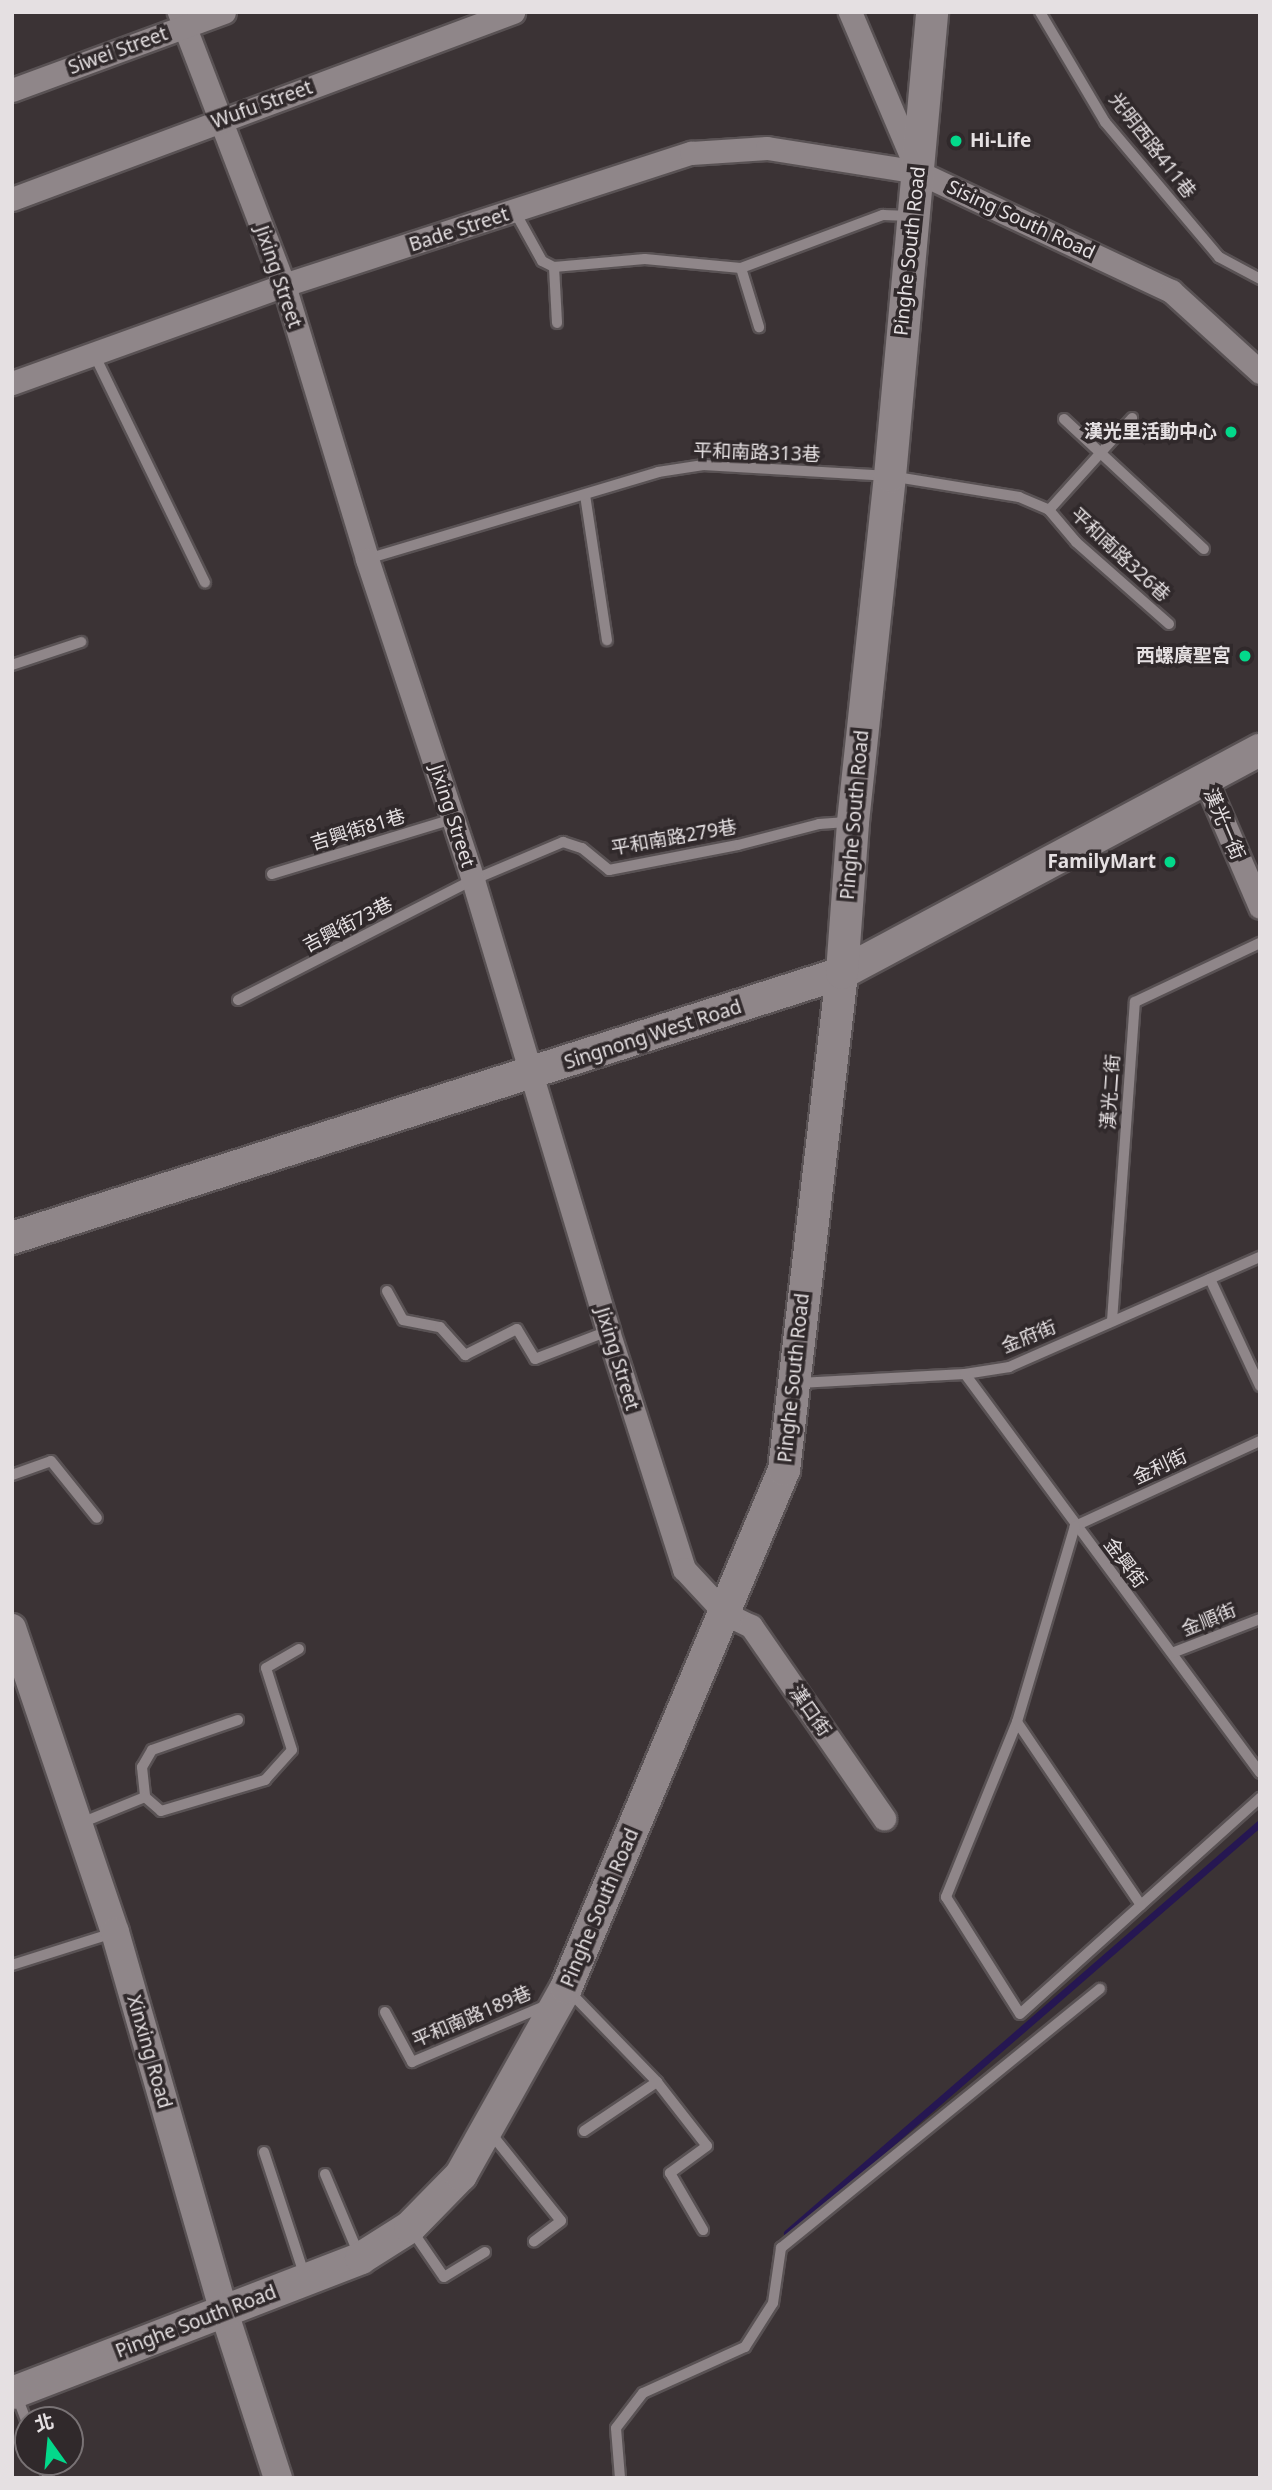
<!DOCTYPE html>
<meta charset="utf-8">
<style>
body{margin:0}
#map{position:relative;width:1272px;height:2490px;overflow:hidden;background:#3b3335;font-family:"Noto Sans","Noto Sans TC",sans-serif}
div>[style]{position:absolute}
[style*='--x']{left:calc(var(--x)*1px);top:calc(var(--y)*1px);width:calc(var(--w)*1px);rotate:calc(var(--a)*1deg)}
.stream>*{height:7px;margin:-3.5px;padding:0 3.5px;transform-origin:3.5px;border-radius:3.5px;background:#261752}
.roads{filter:drop-shadow(2px 0 #595254) drop-shadow(-2px 0 #595254) drop-shadow(0 2px #595254) drop-shadow(0 -2px #595254)}
.service>*{height:10px;margin:-5px;padding:0 5px;transform-origin:5px;border-radius:5px;background:#8f8689}
.minor>*{height:23px;margin:-11.5px;padding:0 11.5px;transform-origin:11.5px;border-radius:11.5px;background:#8f8689}
.tertiary>*{height:28px;margin:-14px;padding:0 14px;transform-origin:14px;border-radius:14px;background:#8f8689}
.secondary>*{height:32px;margin:-16px;padding:0 16px;transform-origin:16px;border-radius:16px;background:#8f8689}
.dots>*{width:19px;height:19px;translate:-50% -50%;box-sizing:border-box;border:4px solid #30292b;border-radius:50%}
span{translate:-50% -50%;white-space:nowrap;text-align:center;line-height:1.15;-webkit-text-stroke:7px #30292b;paint-order:stroke}
.street-label{font-size:19px;color:#e5e0e2}
.poi-label{font-size:19px;color:#e5e0e2;font-weight:700}
.left{translate:0 -50%;text-align:left}
.right{translate:-100% -50%;text-align:right}
.frame{position:absolute;inset:0;border:14px solid #e5e0e2;pointer-events:none}
.north{position:absolute;left:14px;top:2406px;width:70px;height:70px;box-sizing:border-box;background:#30292b;border:2px solid #787274;border-radius:50%;rotate:345deg;font-size:19px;font-weight:700;line-height:28px;text-align:center;color:#e5e0e2}
.north::after{content:'';display:block;margin:auto;width:24px;height:32px;background:#03d98b;clip-path:polygon(50% 0,100% 100%,50% 72%,0 100%)}
</style>
<div id="map">
<div class="stream">
<i style="--x:787;--y:2233;--w:626;--a:-40.92"></i>
</div>
<div class="roads">
<div class="service">
<i style="--x:1040;--y:12;--w:128;--a:59.4"></i>
<i style="--x:1105;--y:122;--w:177;--a:49.8"></i>
<i style="--x:1219;--y:257;--w:47;--a:28.2"></i>
<i style="--x:515;--y:212;--w:56;--a:61.1"></i>
<i style="--x:542;--y:261;--w:13;--a:27"></i>
<i style="--x:554;--y:267;--w:91;--a:-5"></i>
<i style="--x:645;--y:259;--w:96;--a:5.4"></i>
<i style="--x:741;--y:268;--w:62;--a:73"></i>
<i style="--x:554;--y:267;--w:56;--a:86.9"></i>
<i style="--x:741;--y:268;--w:152;--a:-20.5"></i>
<i style="--x:883;--y:215;--w:28;--a:2"></i>
<i style="--x:94;--y:354;--w:254;--a:64.1"></i>
<i style="--x:1064;--y:419;--w:191;--a:42.9"></i>
<i style="--x:585;--y:495;--w:147;--a:81.4"></i>
<i style="--x:1049;--y:510;--w:124;--a:-47.9"></i>
<i style="--x:367;--y:559;--w:304;--a:-16.6"></i>
<i style="--x:658;--y:472;--w:46;--a:-8.8"></i>
<i style="--x:703;--y:465;--w:187;--a:3.4"></i>
<i style="--x:890;--y:476;--w:131;--a:9.2"></i>
<i style="--x:1019;--y:497;--w:33;--a:23"></i>
<i style="--x:1049;--y:510;--w:42;--a:49.8"></i>
<i style="--x:1076;--y:542;--w:124;--a:41.4"></i>
<i style="--x:12;--y:665;--w:73;--a:-18.4"></i>
<i style="--x:272;--y:874;--w:189;--a:-16.9"></i>
<i style="--x:238;--y:1000;--w:264;--a:-27.1"></i>
<i style="--x:473;--y:880;--w:98;--a:-22.9"></i>
<i style="--x:563;--y:842;--w:20;--a:18"></i>
<i style="--x:582;--y:848;--w:35;--a:39"></i>
<i style="--x:609;--y:870;--w:131;--a:-11"></i>
<i style="--x:738;--y:845;--w:84;--a:-14.5"></i>
<i style="--x:819;--y:824;--w:31;--a:-4"></i>
<i style="--x:1210;--y:1279;--w:118;--a:65"></i>
<i style="--x:387;--y:1291;--w:33;--a:61"></i>
<i style="--x:403;--y:1320;--w:38;--a:11"></i>
<i style="--x:440;--y:1327;--w:38;--a:48"></i>
<i style="--x:465;--y:1355;--w:58;--a:-26.6"></i>
<i style="--x:517;--y:1329;--w:35;--a:59"></i>
<i style="--x:535;--y:1359;--w:78;--a:-21"></i>
<i style="--x:1112;--y:1321;--w:320;--a:-85.9"></i>
<i style="--x:1135;--y:1002;--w:138;--a:-25.3"></i>
<i style="--x:965;--y:1374;--w:496;--a:53.5"></i>
<i style="--x:799;--y:1383;--w:166;--a:-3.1"></i>
<i style="--x:965;--y:1374;--w:45;--a:-9"></i>
<i style="--x:1009;--y:1367;--w:274;--a:-23.7"></i>
<i style="--x:1260;--y:1441;--w:204;--a:155.3"></i>
<i style="--x:1075;--y:1526;--w:204;--a:106.5"></i>
<i style="--x:1017;--y:1722;--w:189;--a:112.1"></i>
<i style="--x:946;--y:1897;--w:138;--a:57.7"></i>
<i style="--x:1020;--y:2014;--w:323;--a:-42"></i>
<i style="--x:12;--y:1475;--w:41;--a:-19.7"></i>
<i style="--x:51;--y:1461;--w:73;--a:51.1"></i>
<i style="--x:1172;--y:1653;--w:94;--a:-21.1"></i>
<i style="--x:238;--y:1720;--w:91;--a:160.8"></i>
<i style="--x:152;--y:1750;--w:20;--a:120"></i>
<i style="--x:142;--y:1767;--w:30;--a:84"></i>
<i style="--x:145;--y:1797;--w:21;--a:41"></i>
<i style="--x:161;--y:1811;--w:109;--a:-16.6"></i>
<i style="--x:265;--y:1780;--w:40;--a:-48"></i>
<i style="--x:292;--y:1750;--w:86;--a:-107.6"></i>
<i style="--x:266;--y:1668;--w:38;--a:-30"></i>
<i style="--x:1017;--y:1722;--w:221;--a:55.9"></i>
<i style="--x:81;--y:1823;--w:69;--a:-22.1"></i>
<i style="--x:12;--y:1965;--w:106;--a:-17.6"></i>
<i style="--x:568;--y:1990;--w:128;--a:45.9"></i>
<i style="--x:657;--y:2082;--w:81;--a:52"></i>
<i style="--x:707;--y:2146;--w:46;--a:143.9"></i>
<i style="--x:670;--y:2173;--w:66;--a:59.9"></i>
<i style="--x:385;--y:2012;--w:57;--a:61.6"></i>
<i style="--x:412;--y:2062;--w:147;--a:-22.9"></i>
<i style="--x:489;--y:2131;--w:115;--a:51.3"></i>
<i style="--x:561;--y:2221;--w:34;--a:143"></i>
<i style="--x:584;--y:2131;--w:88;--a:-33.9"></i>
<i style="--x:264;--y:2152;--w:132;--a:71.8"></i>
<i style="--x:325;--y:2174;--w:88;--a:67.2"></i>
<i style="--x:411;--y:2229;--w:58;--a:55.5"></i>
<i style="--x:444;--y:2277;--w:48;--a:-31.4"></i>
<i style="--x:16;--y:2394;--w:33;--a:69"></i>
<i style="--x:42;--y:2462;--w:17;--a:69"></i>
<i style="--x:620;--y:2478;--w:50;--a:-94.6"></i>
<i style="--x:616;--y:2428;--w:44;--a:-52.4"></i>
<i style="--x:643;--y:2393;--w:112;--a:-24.3"></i>
<i style="--x:745;--y:2347;--w:52;--a:-57.5"></i>
<i style="--x:773;--y:2303;--w:56;--a:-81.7"></i>
<i style="--x:781;--y:2248;--w:411;--a:-39.1"></i>
</div>
<div class="minor">
<i style="--x:179;--y:12;--w:292;--a:69"></i>
<i style="--x:284;--y:285;--w:286;--a:73.1"></i>
<i style="--x:367;--y:559;--w:338;--a:71.7"></i>
<i style="--x:473;--y:880;--w:471;--a:73.3"></i>
<i style="--x:608;--y:1331;--w:250;--a:72.3"></i>
<i style="--x:684;--y:1569;--w:62;--a:47"></i>
<i style="--x:726;--y:1614;--w:28;--a:26"></i>
<i style="--x:751;--y:1626;--w:234;--a:55.3"></i>
<i style="--x:850;--y:12;--w:174;--a:67"></i>
<i style="--x:918;--y:172;--w:280;--a:25.2"></i>
<i style="--x:1171;--y:291;--w:120;--a:42.3"></i>
<i style="--x:12;--y:90;--w:226;--a:-20.2"></i>
<i style="--x:12;--y:199;--w:535;--a:-20.47"></i>
<i style="--x:12;--y:383;--w:289;--a:-19.8"></i>
<i style="--x:284;--y:285;--w:428;--a:-18"></i>
<i style="--x:691;--y:153;--w:76;--a:-3.8"></i>
<i style="--x:767;--y:148;--w:153;--a:9"></i>
<i style="--x:1205;--y:779;--w:139;--a:66.7"></i>
</div>
<div class="tertiary">
<i style="--x:12;--y:1628;--w:321;--a:71.3"></i>
<i style="--x:115;--y:1932;--w:395;--a:74"></i>
<i style="--x:224;--y:2312;--w:175;--a:72"></i>
</div>
<div class="secondary">
<i style="--x:12;--y:1238;--w:871;--a:-17.71"></i>
<i style="--x:842;--y:973;--w:474;--a:-28.1"></i>
<i style="--x:12;--y:2393;--w:374;--a:-21.1"></i>
<i style="--x:361;--y:2258;--w:58;--a:-32.3"></i>
<i style="--x:410;--y:2227;--w:73;--a:-45.6"></i>
<i style="--x:461;--y:2175;--w:214;--a:-60.7"></i>
<i style="--x:566;--y:1988;--w:562;--a:-67.18"></i>
<i style="--x:784;--y:1470;--w:500;--a:-83.34"></i>
<i style="--x:842;--y:973;--w:151;--a:-85.8"></i>
<i style="--x:853;--y:822;--w:348;--a:-83.9"></i>
<i style="--x:890;--y:476;--w:466;--a:-84.8"></i>
</div>
</div>
<div class="dots">
<i style="left:956px;top:141px;background:#03d98b"></i>
<i style="left:1231px;top:432px;background:#03d98b"></i>
<i style="left:1245px;top:656px;background:#03d98b"></i>
<i style="left:1170px;top:862px;background:#03d98b"></i>
</div>
<div class="street-label">
<span style="left:118px;top:51px;rotate:-20deg">Siwei Street</span>
<span style="left:262px;top:105px;rotate:-20deg">Wufu Street</span>
<span style="left:1152px;top:146px;rotate:52deg">光明西路411巷</span>
<span style="left:1021px;top:220px;rotate:25deg">Sising South Road</span>
<span style="left:459px;top:230px;rotate:-18deg">Bade Street</span>
<span style="left:910px;top:251px;rotate:-84deg">Pinghe South Road</span>
<span style="left:278px;top:277px;rotate:71deg">Jixing Street</span>
<span style="left:757px;top:453px;rotate:2deg">平和南路313巷</span>
<span style="left:1120px;top:555px;rotate:43deg">平和南路326巷</span>
<span style="left:855px;top:815px;rotate:-85deg">Pinghe South Road</span>
<span style="left:452px;top:816px;rotate:72deg">Jixing Street</span>
<span style="left:1224px;top:824px;rotate:67deg">漢光一街</span>
<span style="left:358px;top:830px;rotate:-17deg">吉興街81巷</span>
<span style="left:674px;top:838px;rotate:-10deg">平和南路279巷</span>
<span style="left:348px;top:925px;rotate:-27deg">吉興街73巷</span>
<span style="left:653px;top:1035px;rotate:-18deg">Singnong West Road</span>
<span style="left:1111px;top:1092px;rotate:-86deg">漢光二街</span>
<span style="left:1029px;top:1337px;rotate:-22deg">金府街</span>
<span style="left:617px;top:1359px;rotate:73deg">Jixing Street</span>
<span style="left:794px;top:1378px;rotate:-84deg">Pinghe South Road</span>
<span style="left:1160px;top:1467px;rotate:-25deg">金利街</span>
<span style="left:1125px;top:1563px;rotate:53deg">金興街</span>
<span style="left:1209px;top:1620px;rotate:-22deg">金順街</span>
<span style="left:810px;top:1711px;rotate:55deg">漢口街</span>
<span style="left:600px;top:1908px;rotate:-67deg">Pinghe South Road</span>
<span style="left:472px;top:2017px;rotate:-23deg">平和南路189巷</span>
<span style="left:149px;top:2052px;rotate:74deg">Xinxing Road</span>
<span style="left:196px;top:2322px;rotate:-21deg">Pinghe South Road</span>
</div>
<div class="poi-label">
<span class="left" style="left:970px;top:141px">Hi-Life</span>
<span class="right" style="left:1217px;top:432px">漢光里活動中心</span>
<span class="right" style="left:1231px;top:656px">西螺廣聖宮</span>
<span class="right" style="left:1156px;top:862px">FamilyMart</span>
</div>
<div class="frame"></div>
<div class="north">北</div>
</div>
